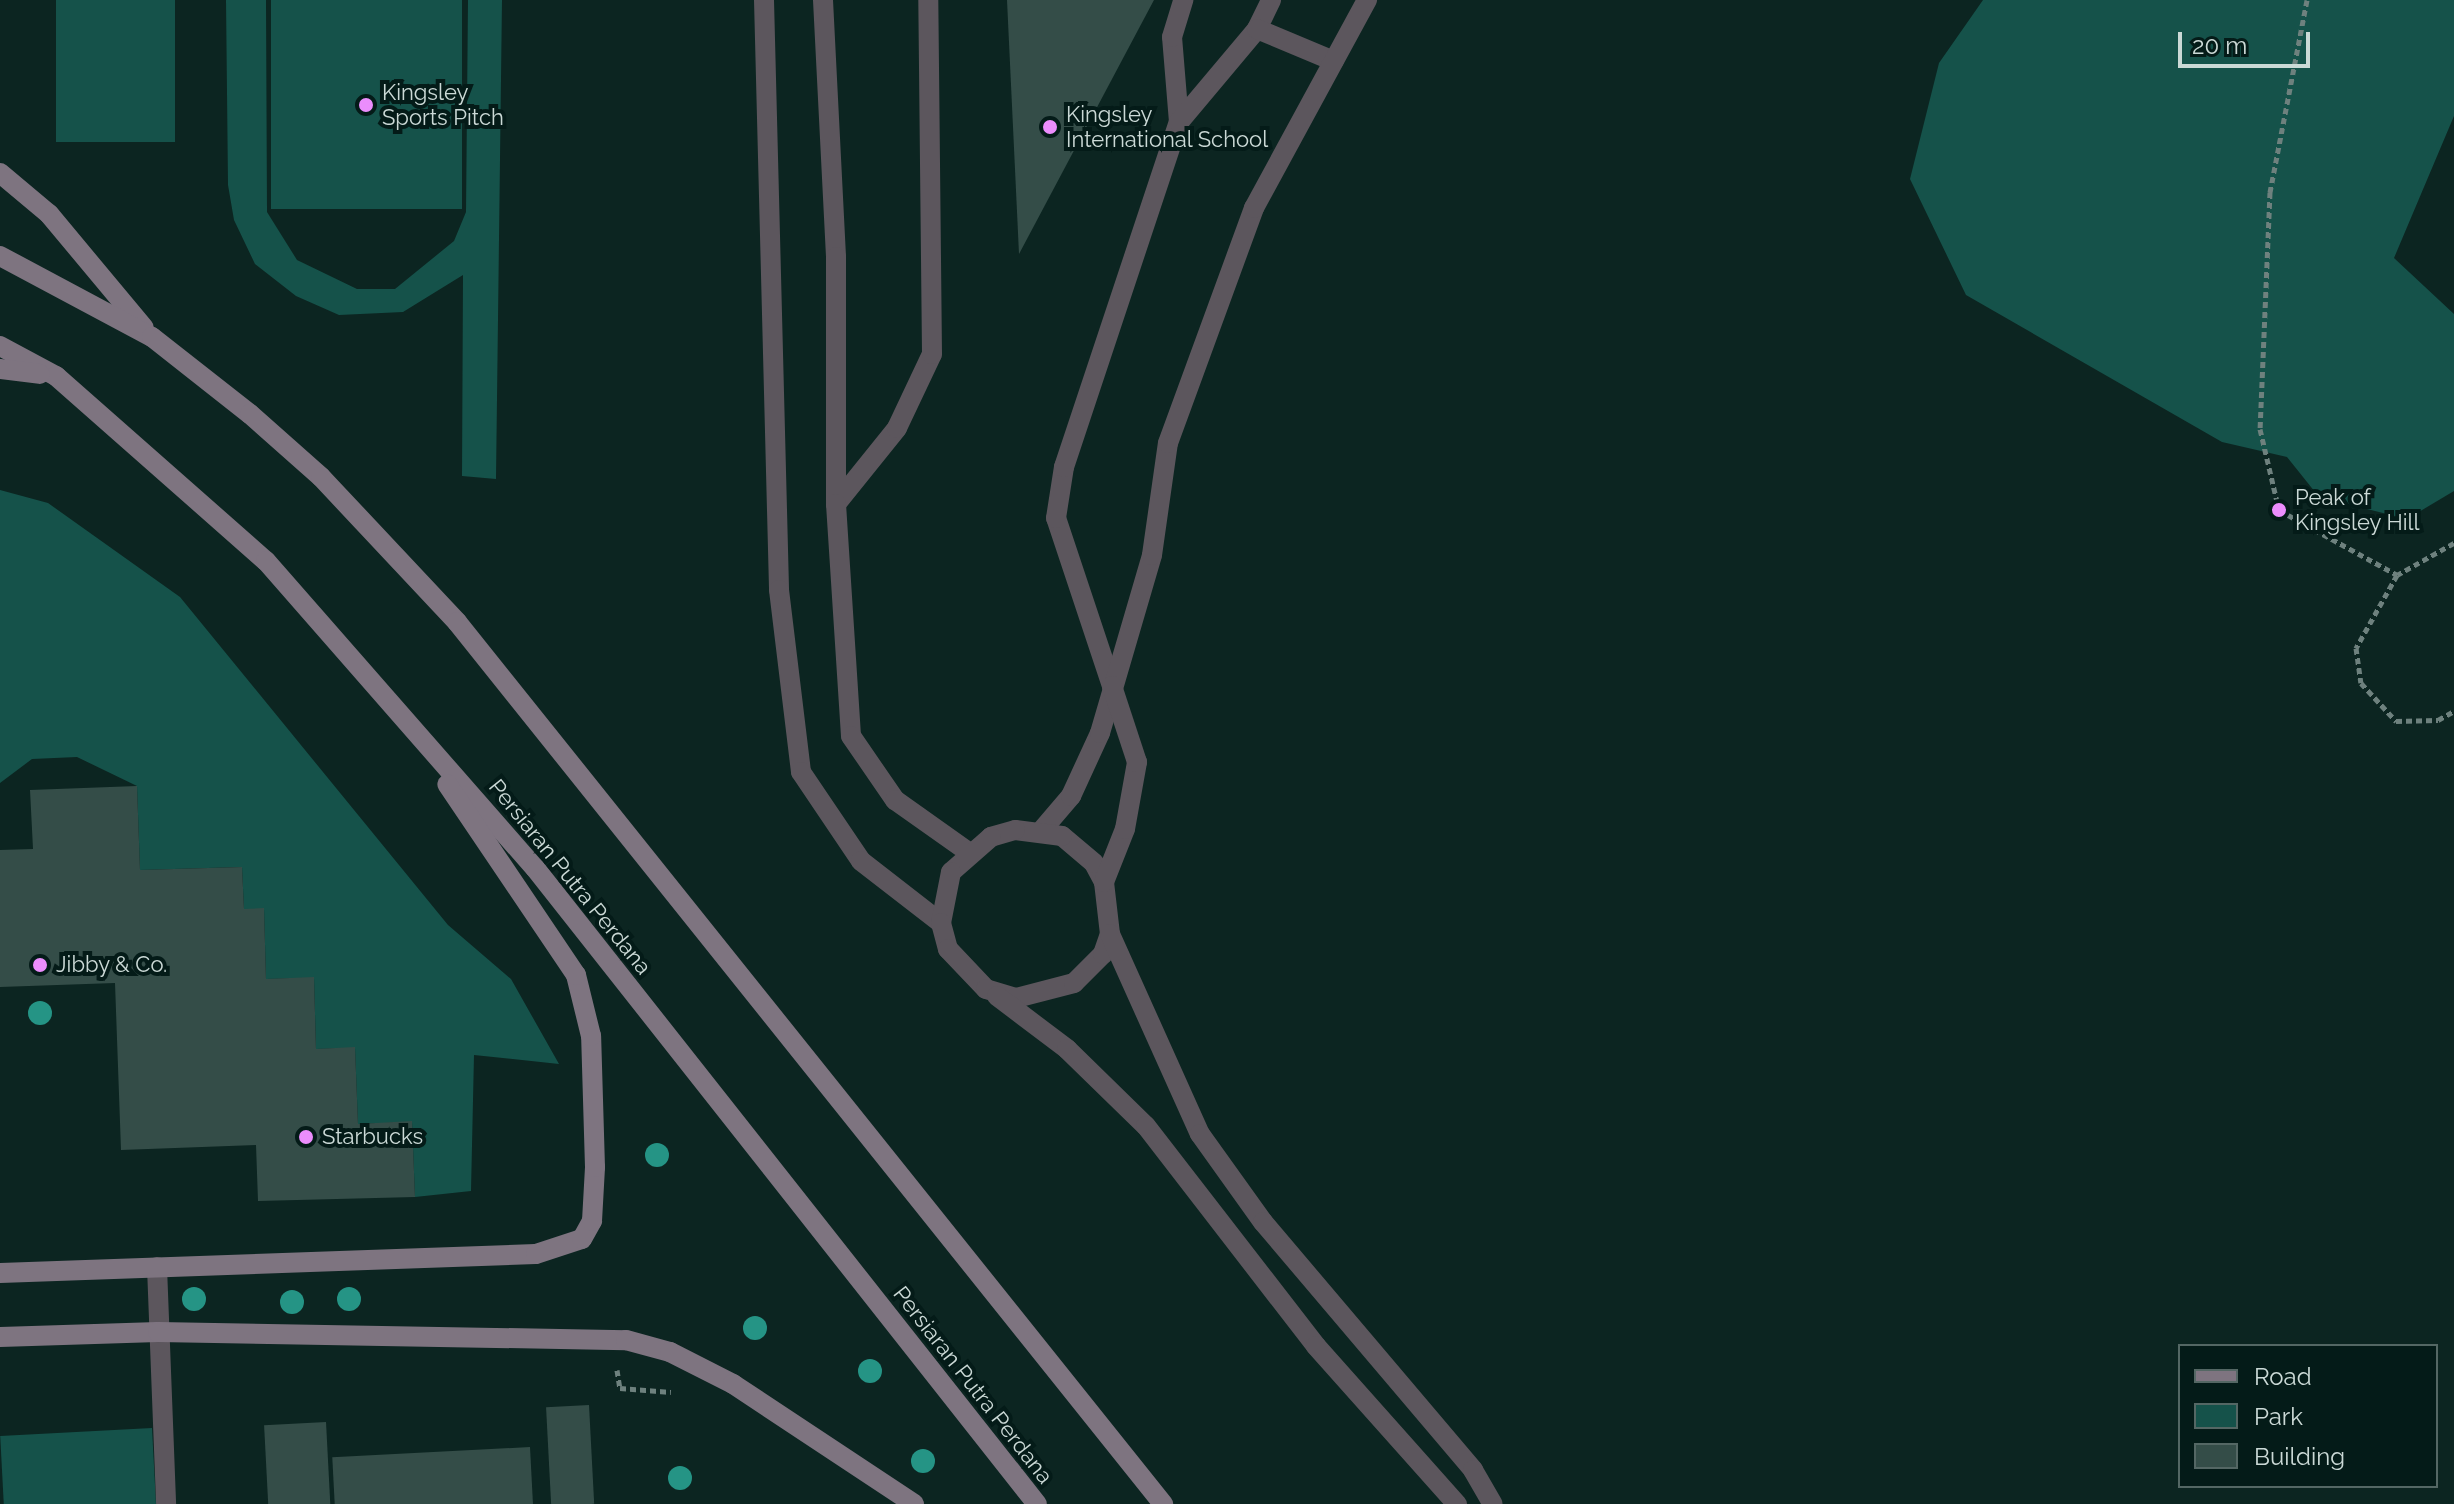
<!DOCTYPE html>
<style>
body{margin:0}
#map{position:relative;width:2454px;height:1504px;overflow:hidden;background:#0c2521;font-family:Raleway,sans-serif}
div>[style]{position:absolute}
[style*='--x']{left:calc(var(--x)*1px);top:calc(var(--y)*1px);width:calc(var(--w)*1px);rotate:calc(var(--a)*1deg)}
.green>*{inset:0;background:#15524a;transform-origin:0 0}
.building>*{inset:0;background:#344d48;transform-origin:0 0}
.path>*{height:5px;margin-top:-2.5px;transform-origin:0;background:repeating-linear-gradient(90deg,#6e817e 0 6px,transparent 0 10px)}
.lane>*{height:20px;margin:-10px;padding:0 10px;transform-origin:10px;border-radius:10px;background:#5c565d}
.street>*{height:20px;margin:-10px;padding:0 10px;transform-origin:10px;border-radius:10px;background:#5c565d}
.secondary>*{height:20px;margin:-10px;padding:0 10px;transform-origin:10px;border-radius:10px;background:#7e7480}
.trees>*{width:24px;height:24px;margin:-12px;border-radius:50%;background:#259485}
.dots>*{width:22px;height:22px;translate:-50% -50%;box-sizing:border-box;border:4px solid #041b18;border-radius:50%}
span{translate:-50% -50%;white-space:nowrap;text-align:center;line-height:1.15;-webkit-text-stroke:8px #041b18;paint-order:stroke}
.poi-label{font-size:22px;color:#cbd9d6}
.left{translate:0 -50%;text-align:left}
.street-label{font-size:22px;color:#cbd9d6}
.legend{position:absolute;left:2178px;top:1344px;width:260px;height:144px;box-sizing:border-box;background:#041b18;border:2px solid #546764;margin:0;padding:10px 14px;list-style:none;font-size:24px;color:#cbd9d6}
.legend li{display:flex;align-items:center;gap:16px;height:40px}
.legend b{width:40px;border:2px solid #546764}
.scale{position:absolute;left:2178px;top:32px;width:132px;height:36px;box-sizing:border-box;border:4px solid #cbd9d6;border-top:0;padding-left:10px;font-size:24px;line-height:28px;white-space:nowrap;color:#cbd9d6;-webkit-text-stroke:6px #041b18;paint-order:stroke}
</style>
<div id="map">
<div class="green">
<i style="left:56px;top:0;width:119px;height:142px"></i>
<i style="clip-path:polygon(226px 0,266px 0,267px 212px,297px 260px,357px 289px,395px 289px,454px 241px,466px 212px,468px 0,502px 0,496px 479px,462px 476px,463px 275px,403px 312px,339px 315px,296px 296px,255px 264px,234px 220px,228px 185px)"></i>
<i style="left:271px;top:0;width:191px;height:209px"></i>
<i style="clip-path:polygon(1983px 0,2454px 0,2454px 116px,2394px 258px,2454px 314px,2454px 491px,2407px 519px,2319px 497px,2287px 457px,2222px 442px,1966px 295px,1910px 179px,1939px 63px)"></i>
<i style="clip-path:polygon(0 490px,48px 503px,180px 597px,448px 925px,511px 979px,559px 1064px,474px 1055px,471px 1191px,415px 1197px,412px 1122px,358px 1124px,355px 1048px,316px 1049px,314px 978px,266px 979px,264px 909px,244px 909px,242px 867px,140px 870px,137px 786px,77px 757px,32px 759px,0 783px)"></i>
<i style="left:152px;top:1428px;width:76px;height:152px;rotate:87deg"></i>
</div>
<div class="building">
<i style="clip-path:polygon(1007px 0,1154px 0,1019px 254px)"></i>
<i style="clip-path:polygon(137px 786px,140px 870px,242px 867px,244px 909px,264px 908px,266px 979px,314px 977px,316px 1049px,355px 1047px,358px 1124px,412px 1121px,415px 1197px,258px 1201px,256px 1145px,121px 1150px,115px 983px,0 987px,0 850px,33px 849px,30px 790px)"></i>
<i style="left:589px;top:1405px;width:99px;height:43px;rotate:87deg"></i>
<i style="left:326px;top:1422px;width:82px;height:62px;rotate:87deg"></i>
<i style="left:530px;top:1447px;width:57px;height:198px;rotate:87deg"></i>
</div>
<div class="path">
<i style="--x:2307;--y:0;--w:196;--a:100.9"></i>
<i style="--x:2270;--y:192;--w:237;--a:92.4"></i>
<i style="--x:2260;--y:429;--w:83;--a:76.8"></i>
<i style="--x:2279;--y:510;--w:135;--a:28.8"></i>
<i style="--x:2454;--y:543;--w:65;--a:150.7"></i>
<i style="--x:2397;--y:575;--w:84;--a:119.3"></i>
<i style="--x:2356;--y:648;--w:35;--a:82"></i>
<i style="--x:2361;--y:683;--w:52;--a:47.4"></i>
<i style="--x:2396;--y:721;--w:42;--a:-1.4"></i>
<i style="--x:2438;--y:720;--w:18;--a:-29"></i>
<i style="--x:617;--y:1370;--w:18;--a:81"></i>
<i style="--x:620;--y:1388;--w:51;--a:4.5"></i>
</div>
<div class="lane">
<i style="--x:1257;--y:29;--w:32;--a:-64"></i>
<i style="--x:1179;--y:122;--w:85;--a:-94.7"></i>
<i style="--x:1172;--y:37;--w:39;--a:-73"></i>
<i style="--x:836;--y:504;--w:97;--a:-51.2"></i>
<i style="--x:897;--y:428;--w:82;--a:-64.7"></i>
<i style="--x:932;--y:354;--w:354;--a:-90.6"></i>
<i style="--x:1112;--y:686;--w:177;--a:-108.4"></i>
<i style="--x:1056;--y:518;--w:52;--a:-81.1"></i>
<i style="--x:1064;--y:467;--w:364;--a:-71.6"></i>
<i style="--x:1179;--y:122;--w:121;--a:-50"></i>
<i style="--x:1257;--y:29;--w:83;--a:22.6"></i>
</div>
<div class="street">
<i style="--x:764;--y:0;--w:590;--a:88.54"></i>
<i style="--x:779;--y:590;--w:183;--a:83.1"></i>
<i style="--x:801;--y:772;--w:107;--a:56"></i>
<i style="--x:861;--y:861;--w:101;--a:37.8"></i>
<i style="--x:823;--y:0;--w:257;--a:87.1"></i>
<i style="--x:836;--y:257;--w:247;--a:90"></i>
<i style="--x:836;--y:504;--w:232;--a:86.3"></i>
<i style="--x:851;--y:736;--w:78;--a:55.5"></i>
<i style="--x:895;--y:800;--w:88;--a:35.3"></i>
<i style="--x:1042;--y:830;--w:45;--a:-49.5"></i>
<i style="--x:1071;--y:796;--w:69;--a:-65.3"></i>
<i style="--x:1100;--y:733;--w:185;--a:-73.7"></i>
<i style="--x:1152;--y:555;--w:113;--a:-81.9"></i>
<i style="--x:1168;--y:443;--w:250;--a:-69.9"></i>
<i style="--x:1254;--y:208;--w:237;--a:-61.5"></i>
<i style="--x:1104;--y:882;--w:21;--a:-118"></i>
<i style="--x:1094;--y:863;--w:42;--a:-139.8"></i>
<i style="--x:1062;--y:836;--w:47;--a:-172.7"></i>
<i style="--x:1015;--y:830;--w:25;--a:164"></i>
<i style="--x:991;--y:837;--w:53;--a:138.8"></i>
<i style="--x:951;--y:872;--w:52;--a:101.1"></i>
<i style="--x:941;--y:923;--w:27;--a:75"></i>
<i style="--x:948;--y:949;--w:55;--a:46.5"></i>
<i style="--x:986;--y:989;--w:31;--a:17"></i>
<i style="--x:1016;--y:998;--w:60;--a:-14.5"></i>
<i style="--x:1074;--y:983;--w:41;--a:-45"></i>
<i style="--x:1103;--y:954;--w:21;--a:-71"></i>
<i style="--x:1110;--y:934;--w:52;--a:-96.6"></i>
<i style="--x:1104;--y:882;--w:57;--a:-68.4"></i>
<i style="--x:1125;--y:829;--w:68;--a:-79.8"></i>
<i style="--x:1137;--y:762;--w:80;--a:-108.2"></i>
<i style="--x:1110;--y:934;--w:219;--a:65.8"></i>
<i style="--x:1200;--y:1134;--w:108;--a:54.4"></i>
<i style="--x:1263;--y:1222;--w:325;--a:49.7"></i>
<i style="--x:1473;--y:1470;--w:39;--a:60"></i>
<i style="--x:997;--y:996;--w:88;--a:37.1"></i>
<i style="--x:1067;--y:1049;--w:110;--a:44.3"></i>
<i style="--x:1146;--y:1126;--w:278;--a:52.3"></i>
<i style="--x:1316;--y:1346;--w:212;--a:48.3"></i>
<i style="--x:157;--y:1267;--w:237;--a:87.8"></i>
</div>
<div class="secondary">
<i style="--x:0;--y:173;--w:64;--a:39.9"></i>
<i style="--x:49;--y:214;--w:148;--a:50.2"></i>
<i style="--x:0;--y:256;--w:172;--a:28.1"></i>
<i style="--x:152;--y:337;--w:125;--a:38.2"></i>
<i style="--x:250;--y:414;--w:95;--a:41.6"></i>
<i style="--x:321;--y:477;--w:199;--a:46.8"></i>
<i style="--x:457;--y:622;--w:1130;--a:51.32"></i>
<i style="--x:0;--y:346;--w:64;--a:28.2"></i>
<i style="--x:56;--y:376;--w:280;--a:41.4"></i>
<i style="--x:266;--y:561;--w:408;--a:48.8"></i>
<i style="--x:535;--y:868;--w:810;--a:51.72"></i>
<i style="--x:0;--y:369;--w:40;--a:7.1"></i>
<i style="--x:0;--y:1273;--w:536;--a:-2.03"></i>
<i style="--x:536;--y:1254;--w:48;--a:-18.1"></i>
<i style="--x:582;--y:1239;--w:21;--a:-61"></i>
<i style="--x:592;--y:1221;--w:54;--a:-86.8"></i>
<i style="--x:595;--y:1167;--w:131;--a:-91.7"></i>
<i style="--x:591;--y:1036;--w:63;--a:-103.8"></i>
<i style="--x:576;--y:975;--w:230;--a:-124"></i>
<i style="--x:0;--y:1337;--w:158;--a:-1.8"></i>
<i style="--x:158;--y:1332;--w:468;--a:1"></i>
<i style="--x:626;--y:1340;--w:46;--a:15.3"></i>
<i style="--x:670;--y:1352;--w:71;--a:26.9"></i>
<i style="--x:733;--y:1384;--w:217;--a:33.5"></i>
</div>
<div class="trees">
<i style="left:40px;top:1013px"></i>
<i style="left:657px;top:1155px"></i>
<i style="left:194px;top:1299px"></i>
<i style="left:349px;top:1299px"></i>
<i style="left:292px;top:1302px"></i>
<i style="left:755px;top:1328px"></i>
<i style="left:870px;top:1371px"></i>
<i style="left:923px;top:1461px"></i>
<i style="left:680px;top:1478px"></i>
</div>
<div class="dots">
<i style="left:366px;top:105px;background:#eb8dfc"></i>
<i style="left:1050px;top:127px;background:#eb8dfc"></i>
<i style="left:2279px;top:510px;background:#eb8dfc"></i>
<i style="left:40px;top:965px;background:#eb8dfc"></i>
<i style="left:306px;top:1137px;background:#eb8dfc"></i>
</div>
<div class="poi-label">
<span class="left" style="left:382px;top:105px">Kingsley<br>Sports Pitch</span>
<span class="left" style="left:1066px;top:127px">Kingsley<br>International School</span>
<span class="left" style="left:2295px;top:510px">Peak of<br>Kingsley Hill</span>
<span class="left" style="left:56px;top:965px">Jibby &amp; Co.</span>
<span class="left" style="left:322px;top:1137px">Starbucks</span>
</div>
<div class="street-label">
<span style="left:570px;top:877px;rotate:51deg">Persiaran Putra Perdana</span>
<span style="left:973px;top:1385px;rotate:52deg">Persiaran Putra Perdana</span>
</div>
<ul class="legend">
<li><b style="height:10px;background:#7e7480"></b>Road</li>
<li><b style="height:22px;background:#15524a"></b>Park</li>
<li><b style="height:22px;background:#344d48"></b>Building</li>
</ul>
<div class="scale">20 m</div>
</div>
